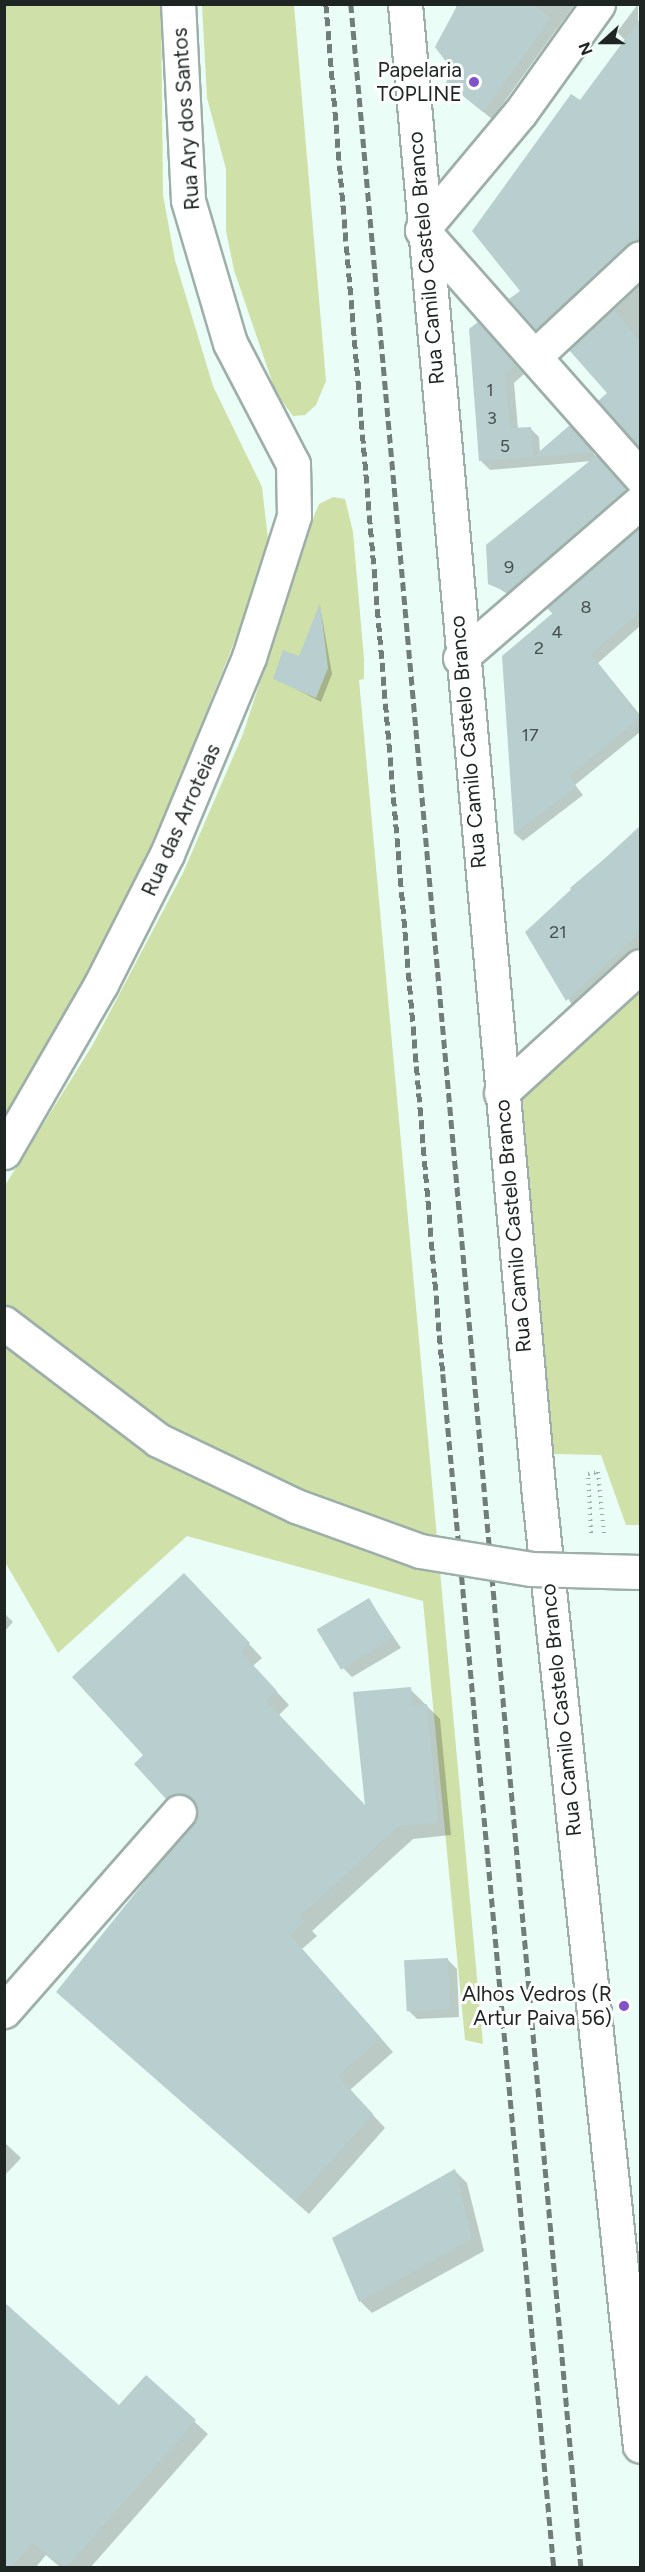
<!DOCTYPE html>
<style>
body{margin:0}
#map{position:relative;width:645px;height:2572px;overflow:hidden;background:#eafdf6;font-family:Figtree,sans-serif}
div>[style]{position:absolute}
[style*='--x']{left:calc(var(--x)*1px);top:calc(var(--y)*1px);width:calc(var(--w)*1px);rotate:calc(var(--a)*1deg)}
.green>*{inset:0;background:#d0e0a9}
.shadow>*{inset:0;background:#0003}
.building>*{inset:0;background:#b9cece;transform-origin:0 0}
.path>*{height:4px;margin-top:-2px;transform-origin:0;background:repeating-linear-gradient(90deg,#9caaa5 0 1.5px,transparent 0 6px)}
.roads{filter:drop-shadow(2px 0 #9dafa8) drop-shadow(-2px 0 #9dafa8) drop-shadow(0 2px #9dafa8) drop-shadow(0 -2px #9dafa8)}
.minor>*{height:33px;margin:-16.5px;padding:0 16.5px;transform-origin:16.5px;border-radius:16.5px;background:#fff}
.rail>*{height:4.5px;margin-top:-2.25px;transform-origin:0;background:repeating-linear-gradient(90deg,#717d79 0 9px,transparent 0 13.5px)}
.bridges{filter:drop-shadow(2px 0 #9dafa8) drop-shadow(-2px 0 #9dafa8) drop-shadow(0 2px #9dafa8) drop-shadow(0 -2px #9dafa8)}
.minor-bridge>*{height:33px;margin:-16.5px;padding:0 16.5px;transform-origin:16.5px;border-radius:16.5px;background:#fff}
.dots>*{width:16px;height:16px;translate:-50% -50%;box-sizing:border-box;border:3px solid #fff;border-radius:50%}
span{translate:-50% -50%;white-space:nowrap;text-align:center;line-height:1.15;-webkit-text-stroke:6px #fff;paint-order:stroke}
.number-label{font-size:18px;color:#454f4e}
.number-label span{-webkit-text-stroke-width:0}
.poi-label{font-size:21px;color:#1e2523}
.right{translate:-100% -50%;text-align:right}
.street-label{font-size:21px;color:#1e2523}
.frame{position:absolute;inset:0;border:6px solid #1e2523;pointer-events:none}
.north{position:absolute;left:573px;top:12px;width:60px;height:60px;-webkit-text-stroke:4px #fff;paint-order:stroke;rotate:249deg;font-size:16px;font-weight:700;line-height:24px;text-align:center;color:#1e2523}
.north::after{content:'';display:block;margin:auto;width:21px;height:27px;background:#1e2523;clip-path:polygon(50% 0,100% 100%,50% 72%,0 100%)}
</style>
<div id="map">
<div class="green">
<i style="clip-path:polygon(5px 5px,161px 5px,163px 195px,175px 260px,213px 386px,262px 487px,268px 539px,256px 588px,148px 857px,70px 1010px,5px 1115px)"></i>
<i style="clip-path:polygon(202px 5px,294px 5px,326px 381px,316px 405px,305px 415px,293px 416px,276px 393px,234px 270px,226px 231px,226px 169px,207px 98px)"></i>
<i style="clip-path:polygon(333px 497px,345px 499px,353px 532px,364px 659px,364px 679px,359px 680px,483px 2044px,465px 2040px,423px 1601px,187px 1536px,58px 1653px,5px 1562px,4px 1187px,92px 1046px,183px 873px,243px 734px,314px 516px,319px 504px)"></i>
<i style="clip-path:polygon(640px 984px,640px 1525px,626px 1525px,601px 1455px,554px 1454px,518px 1091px)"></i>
</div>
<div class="shadow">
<i style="clip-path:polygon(453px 4px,575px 4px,492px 119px,456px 90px,458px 8px)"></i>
<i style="clip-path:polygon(638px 4px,640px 250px,544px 337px,523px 291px,580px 102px,626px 41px,617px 32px)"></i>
<i style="clip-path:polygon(640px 285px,640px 446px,600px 401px,609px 394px,571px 350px)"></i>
<i style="clip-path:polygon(487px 333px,524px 374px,514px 383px,518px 429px,530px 428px,539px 437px,540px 453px,579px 436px,632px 500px,517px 600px,490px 583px,592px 461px,490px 470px,481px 461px)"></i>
<i style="clip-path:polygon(640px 528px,640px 626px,598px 663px,640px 715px,640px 732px,575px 785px,583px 795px,523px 841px,515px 834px,503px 656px,553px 614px,548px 609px)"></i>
<i style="clip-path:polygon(320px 606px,332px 674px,321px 702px,275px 678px,300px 658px)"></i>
<i style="clip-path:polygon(615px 850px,640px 879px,640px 949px,574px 1008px,527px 933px,575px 894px,570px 888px)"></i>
<i style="clip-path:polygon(197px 1588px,262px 1658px,253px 1666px,289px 1705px,279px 1715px,367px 1808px,410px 1689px,440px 1719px,451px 1835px,413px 1839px,312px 1931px,317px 1936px,302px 1949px,393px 2052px,350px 2090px,385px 2128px,309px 2214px,58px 1992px,199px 1817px,195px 1807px,181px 1811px,167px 1797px,145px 1755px)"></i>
<i style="clip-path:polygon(369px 1600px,401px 1648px,352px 1677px,343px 1668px)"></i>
<i style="clip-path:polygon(4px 1613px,13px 1622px,4px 1632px)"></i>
<i style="clip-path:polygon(448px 1960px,457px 1969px,459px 2017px,417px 2019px,408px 2010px)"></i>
<i style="clip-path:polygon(4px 2142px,21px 2158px,4px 2176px)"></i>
<i style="clip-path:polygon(455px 2171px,467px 2183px,484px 2251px,372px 2313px,360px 2301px)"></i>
<i style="clip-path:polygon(146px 2378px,208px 2434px,90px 2568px,61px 2568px,46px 2555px,35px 2568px,12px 2568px,4px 2561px)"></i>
</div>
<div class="building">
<i style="clip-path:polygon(458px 4px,533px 4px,551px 18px,483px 112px,446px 82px,453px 71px,435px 47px)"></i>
<i style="clip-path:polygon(640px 19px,640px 235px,536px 330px,509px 299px,520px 291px,472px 231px,571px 94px,580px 100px)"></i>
<i style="clip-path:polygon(613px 309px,640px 341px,640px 448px,598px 401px,607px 393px,569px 350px)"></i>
<i style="clip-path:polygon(478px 322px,516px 365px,505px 373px,510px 428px,531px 427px,533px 457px,479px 461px,469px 329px)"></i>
<i style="clip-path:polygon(570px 425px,594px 452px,533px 457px)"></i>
<i style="clip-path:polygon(597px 455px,627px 489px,507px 592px,488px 584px,486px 545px)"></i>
<i style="clip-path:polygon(640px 526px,640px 612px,591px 654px,640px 718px,569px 776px,577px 787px,514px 834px,502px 656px,554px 612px,546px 608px)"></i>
<i style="clip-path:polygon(320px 603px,328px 668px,316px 698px,273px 679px,283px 650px,299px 656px)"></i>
<i style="clip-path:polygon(640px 826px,640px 933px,566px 1001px,525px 932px)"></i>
<i style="clip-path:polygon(184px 1573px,250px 1643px,241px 1652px,277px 1691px,266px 1701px,365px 1805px,353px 1692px,411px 1687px,413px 1706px,427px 1704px,438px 1822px,399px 1826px,300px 1916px,305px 1922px,290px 1935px,381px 2038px,338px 2076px,373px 2114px,295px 2201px,56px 1992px,197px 1816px,191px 1798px,182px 1794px,166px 1799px,134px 1764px,143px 1755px,72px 1677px)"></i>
<i style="left:369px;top:1598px;width:47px;height:61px;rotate:59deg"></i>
<i style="left:448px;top:1958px;width:51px;height:44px;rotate:87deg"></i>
<i style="clip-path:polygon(455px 2169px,472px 2239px,359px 2302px,332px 2238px)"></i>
<i style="clip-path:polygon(4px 2302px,119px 2405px,146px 2375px,196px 2420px,66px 2568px,32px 2543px,11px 2568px,4px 2568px)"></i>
</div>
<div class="path">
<i style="--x:591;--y:1533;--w:59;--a:-92.9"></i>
<i style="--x:588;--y:1474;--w:10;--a:-11"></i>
<i style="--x:598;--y:1472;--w:62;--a:84.5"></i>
</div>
<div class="roads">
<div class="minor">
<i style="--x:405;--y:4;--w:1488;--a:84.87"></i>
<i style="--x:538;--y:1486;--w:965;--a:83.94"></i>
<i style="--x:422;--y:230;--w:329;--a:48.5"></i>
<i style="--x:422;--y:230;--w:153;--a:-50.1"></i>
<i style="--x:520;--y:113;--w:134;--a:-54.4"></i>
<i style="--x:536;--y:355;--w:142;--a:-43"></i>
<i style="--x:460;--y:658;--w:238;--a:-40.9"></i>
<i style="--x:501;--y:1093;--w:188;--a:-42.4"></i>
<i style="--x:4;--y:1152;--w:194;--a:-60"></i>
<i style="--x:101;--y:984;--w:146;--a:-63.1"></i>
<i style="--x:167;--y:854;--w:213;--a:-67.4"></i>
<i style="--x:249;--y:657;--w:148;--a:-72.3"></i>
<i style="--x:294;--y:516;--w:52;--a:-91.1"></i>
<i style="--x:293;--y:464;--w:136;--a:-117.5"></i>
<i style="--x:230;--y:343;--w:149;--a:-106.4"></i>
<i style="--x:188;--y:200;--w:196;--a:-92.9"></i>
<i style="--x:4;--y:2011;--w:265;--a:-48.7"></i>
</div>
</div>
<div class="rail">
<i style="--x:326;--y:4;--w:1375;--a:85.12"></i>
<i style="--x:443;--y:1374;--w:1199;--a:84.69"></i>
<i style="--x:351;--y:4;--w:2574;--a:84.87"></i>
</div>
<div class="bridges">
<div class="minor-bridge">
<i style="--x:4;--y:1323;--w:193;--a:37.2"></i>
<i style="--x:158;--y:1440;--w:153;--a:25.6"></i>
<i style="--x:296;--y:1506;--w:132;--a:19.9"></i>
<i style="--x:420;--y:1551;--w:112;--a:9.2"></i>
<i style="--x:531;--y:1569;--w:109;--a:1.6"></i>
</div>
</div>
<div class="dots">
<i style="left:474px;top:82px;background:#8151c9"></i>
<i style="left:624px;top:2006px;background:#8151c9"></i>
</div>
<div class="number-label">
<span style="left:490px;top:390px">1</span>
<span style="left:492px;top:418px">3</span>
<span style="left:505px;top:446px">5</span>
<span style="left:509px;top:567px">9</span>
<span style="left:586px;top:607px">8</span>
<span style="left:557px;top:632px">4</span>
<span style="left:539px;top:648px">2</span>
<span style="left:530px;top:735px">17</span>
<span style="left:558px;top:932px">21</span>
</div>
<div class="poi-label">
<span class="right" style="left:462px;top:82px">Papelaria<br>TOPLINE</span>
<span class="right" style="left:612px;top:2006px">Alhos Vedros (R<br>Artur Paiva 56)</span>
</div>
<div class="street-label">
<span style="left:186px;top:119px;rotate:-94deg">Rua Ary dos Santos</span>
<span style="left:426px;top:258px;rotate:-95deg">Rua Camilo Castelo Branco</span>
<span style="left:468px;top:742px;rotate:-95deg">Rua Camilo Castelo Branco</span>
<span style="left:181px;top:820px;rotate:-66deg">Rua das Arroteias</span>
<span style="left:513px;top:1226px;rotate:-95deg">Rua Camilo Castelo Branco</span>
<span style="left:561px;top:1710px;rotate:-96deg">Rua Camilo Castelo Branco</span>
</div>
<div class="frame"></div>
<div class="north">N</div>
</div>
